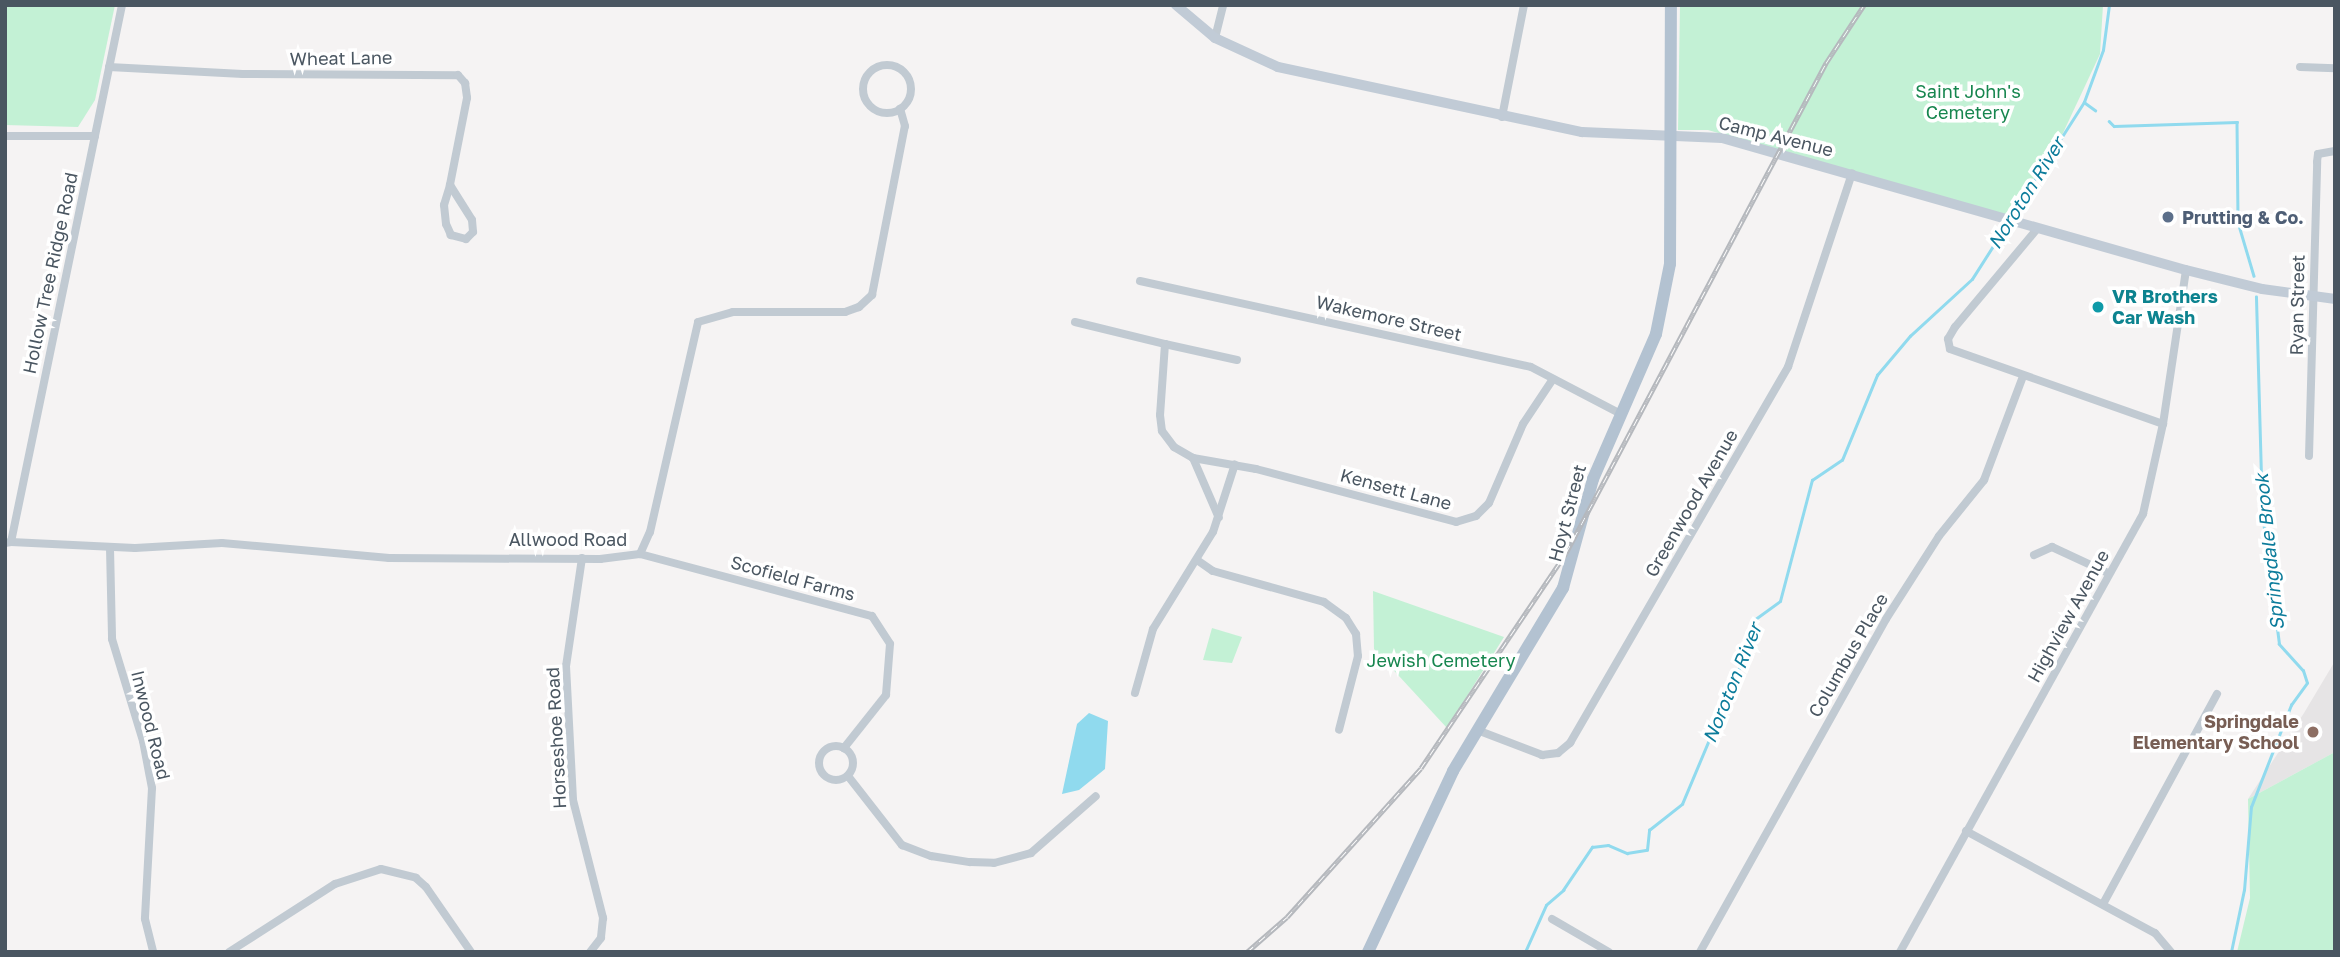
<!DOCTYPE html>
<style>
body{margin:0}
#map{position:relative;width:2340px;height:957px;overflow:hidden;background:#f5f3f3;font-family:"Golos Text",sans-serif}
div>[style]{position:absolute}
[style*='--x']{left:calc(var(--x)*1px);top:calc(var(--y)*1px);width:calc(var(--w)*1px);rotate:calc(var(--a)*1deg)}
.education>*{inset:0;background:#e6e4e5}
.green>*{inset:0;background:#c3f1d5}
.water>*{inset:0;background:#90daee}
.stream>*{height:2.5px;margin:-1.25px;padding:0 1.25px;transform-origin:1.25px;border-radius:1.25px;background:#90daee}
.street>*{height:8px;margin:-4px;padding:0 4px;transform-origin:4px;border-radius:4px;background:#c1cad2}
.street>.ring{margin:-4px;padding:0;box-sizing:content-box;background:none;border:8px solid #c1cad2;border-radius:50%}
.secondary>*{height:10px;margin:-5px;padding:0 5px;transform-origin:5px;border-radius:5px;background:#c1cbd6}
.primary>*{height:12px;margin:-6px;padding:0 6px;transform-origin:6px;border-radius:6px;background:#b3c2d1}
.rail>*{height:5px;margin-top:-2.5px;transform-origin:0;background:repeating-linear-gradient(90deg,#fff 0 8px,#b5b8bd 0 16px);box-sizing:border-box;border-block:2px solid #b5b8bd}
.dots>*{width:19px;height:19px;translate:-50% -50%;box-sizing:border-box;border:4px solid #fff;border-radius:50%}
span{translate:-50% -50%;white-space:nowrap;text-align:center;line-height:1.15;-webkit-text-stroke:7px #fff;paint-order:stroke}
.street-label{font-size:18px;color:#4a5661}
.park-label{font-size:18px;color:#17864f}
.service-label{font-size:18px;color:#4e5e75;font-weight:700}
.left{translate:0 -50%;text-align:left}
.culture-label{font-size:18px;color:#0d838f;font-weight:700}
.education-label{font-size:18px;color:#785e54;font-weight:700}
.right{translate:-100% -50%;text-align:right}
.water-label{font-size:19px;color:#0c7c9b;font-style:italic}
.frame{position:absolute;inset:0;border:7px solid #4a5661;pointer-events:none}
</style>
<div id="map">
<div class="education">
<i style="clip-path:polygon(2335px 661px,2335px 752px,2248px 799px,2304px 713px)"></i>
</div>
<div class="green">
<i style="clip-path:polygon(5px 5px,115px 5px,95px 100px,78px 127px,5px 125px)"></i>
<i style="clip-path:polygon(1680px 5px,2103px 5px,2100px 54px,2055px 150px,2005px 217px,1708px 130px,1678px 130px)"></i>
<i style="clip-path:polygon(1373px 591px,1504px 637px,1447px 728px,1374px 649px)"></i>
<i style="clip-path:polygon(1212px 628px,1242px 637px,1232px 663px,1203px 660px)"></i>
<i style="clip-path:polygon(2335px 752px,2335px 952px,2237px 952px,2250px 898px,2248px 799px)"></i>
</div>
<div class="water">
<i style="clip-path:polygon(1089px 713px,1108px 721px,1105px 769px,1079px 790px,1062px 794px,1077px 724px)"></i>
</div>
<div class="stream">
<i style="--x:2084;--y:102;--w:14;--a:36"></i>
<i style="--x:2109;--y:121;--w:7;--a:45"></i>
<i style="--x:2114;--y:126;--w:123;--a:-1.9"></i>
<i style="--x:2237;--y:122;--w:100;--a:89.4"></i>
<i style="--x:2238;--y:222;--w:56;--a:73.5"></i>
<i style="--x:2012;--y:215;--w:134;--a:-57.5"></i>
<i style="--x:2084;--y:102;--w:55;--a:-69.9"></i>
<i style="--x:2103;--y:50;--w:45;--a:-82.4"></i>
<i style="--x:1525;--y:952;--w:51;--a:-65.9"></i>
<i style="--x:1546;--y:905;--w:23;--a:-41"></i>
<i style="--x:1563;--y:890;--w:52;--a:-56"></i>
<i style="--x:1592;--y:847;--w:16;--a:-7"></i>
<i style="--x:1608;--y:845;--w:21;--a:23"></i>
<i style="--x:1627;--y:853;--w:20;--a:-9"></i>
<i style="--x:1647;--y:850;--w:20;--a:-84"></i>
<i style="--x:1649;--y:830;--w:42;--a:-38.2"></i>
<i style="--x:1682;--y:804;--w:173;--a:-67.2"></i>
<i style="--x:1749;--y:645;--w:25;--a:-79"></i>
<i style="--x:1754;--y:620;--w:32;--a:-36"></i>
<i style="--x:1780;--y:601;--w:125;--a:-75.2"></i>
<i style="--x:1812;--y:480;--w:36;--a:-34"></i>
<i style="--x:1842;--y:460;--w:92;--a:-67.6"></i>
<i style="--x:1877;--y:375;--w:51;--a:-49.8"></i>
<i style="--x:1910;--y:336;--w:84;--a:-42.6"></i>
<i style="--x:1972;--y:279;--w:65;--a:-57.5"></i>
<i style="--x:2231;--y:952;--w:63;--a:-78.2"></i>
<i style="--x:2244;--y:890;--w:83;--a:-85.2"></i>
<i style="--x:2251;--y:807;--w:110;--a:-68.6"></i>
<i style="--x:2291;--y:705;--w:27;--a:-54"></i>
<i style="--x:2307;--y:683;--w:13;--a:-108"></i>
<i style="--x:2303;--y:671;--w:36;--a:-132"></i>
<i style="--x:2279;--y:644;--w:132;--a:-97.4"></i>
<i style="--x:2262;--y:513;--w:216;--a:-91.6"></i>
</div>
<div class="street">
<i style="--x:1215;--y:38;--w:34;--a:-76"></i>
<i class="ring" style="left:863px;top:65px;width:40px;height:40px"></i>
<i style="--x:109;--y:67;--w:134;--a:3"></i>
<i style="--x:243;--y:74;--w:215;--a:0.3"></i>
<i style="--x:458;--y:75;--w:11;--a:49"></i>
<i style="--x:465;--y:83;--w:15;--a:82"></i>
<i style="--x:467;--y:98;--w:89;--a:101.1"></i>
<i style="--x:450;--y:185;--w:41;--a:57.8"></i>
<i style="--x:472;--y:220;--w:12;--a:85"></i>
<i style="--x:473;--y:232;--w:10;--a:135"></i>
<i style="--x:466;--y:239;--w:16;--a:-165"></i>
<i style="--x:451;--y:235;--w:12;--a:-114"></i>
<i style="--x:446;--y:224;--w:19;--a:-96"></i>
<i style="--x:444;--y:205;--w:21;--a:-73"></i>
<i style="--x:2300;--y:67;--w:35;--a:2"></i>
<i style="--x:1502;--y:117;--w:114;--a:-78.9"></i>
<i style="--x:5;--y:136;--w:90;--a:0"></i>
<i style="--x:2037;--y:229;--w:128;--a:129.9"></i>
<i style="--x:1955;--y:327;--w:14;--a:120"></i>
<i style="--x:1948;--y:339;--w:10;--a:79"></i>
<i style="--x:1950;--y:349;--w:226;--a:19.4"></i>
<i style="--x:1140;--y:281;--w:400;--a:12.4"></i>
<i style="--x:1531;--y:367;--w:102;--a:27.6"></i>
<i style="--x:1075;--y:322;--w:93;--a:13.7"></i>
<i style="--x:1237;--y:360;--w:74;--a:-167.5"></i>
<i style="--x:1165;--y:344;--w:71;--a:94"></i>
<i style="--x:1160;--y:415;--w:16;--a:83"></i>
<i style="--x:1162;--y:431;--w:20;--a:53"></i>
<i style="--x:1174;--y:447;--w:22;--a:30"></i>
<i style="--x:1193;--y:458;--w:64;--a:9.9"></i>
<i style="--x:1256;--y:469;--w:207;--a:14.8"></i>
<i style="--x:1456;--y:522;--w:21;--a:-17"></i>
<i style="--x:1476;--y:516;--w:18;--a:-45"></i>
<i style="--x:1489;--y:503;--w:86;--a:-66.7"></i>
<i style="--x:1523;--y:424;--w:54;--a:-56.3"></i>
<i style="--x:2309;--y:456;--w:294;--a:-88.4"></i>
<i style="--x:2317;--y:162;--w:8;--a:-83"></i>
<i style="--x:2318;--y:154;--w:17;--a:-10"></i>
<i style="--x:1193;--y:458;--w:65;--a:66.6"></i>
<i style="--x:11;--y:542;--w:124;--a:2.8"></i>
<i style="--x:135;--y:548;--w:87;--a:-3.3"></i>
<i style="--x:222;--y:543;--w:168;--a:5.1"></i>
<i style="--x:389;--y:558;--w:211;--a:0.3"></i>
<i style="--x:600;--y:559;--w:40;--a:-7.1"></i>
<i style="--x:640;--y:554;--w:240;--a:15"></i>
<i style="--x:872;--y:616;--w:33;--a:57"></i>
<i style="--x:890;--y:644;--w:51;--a:94.5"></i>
<i style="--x:886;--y:695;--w:68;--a:128.4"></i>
<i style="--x:5;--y:543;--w:6;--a:-9"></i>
<i style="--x:11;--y:542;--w:548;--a:-78.32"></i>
<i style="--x:110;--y:548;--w:91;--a:88.7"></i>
<i style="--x:112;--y:639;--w:107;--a:73.1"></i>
<i style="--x:143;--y:741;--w:48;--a:79.2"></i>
<i style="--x:152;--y:788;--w:131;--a:93.1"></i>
<i style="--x:145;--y:919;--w:34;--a:76"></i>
<i style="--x:640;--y:554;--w:24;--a:-66"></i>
<i style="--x:650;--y:532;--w:215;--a:-77.1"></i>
<i style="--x:698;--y:322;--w:36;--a:-16"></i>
<i style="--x:733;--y:312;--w:112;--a:0"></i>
<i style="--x:845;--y:312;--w:15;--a:-20"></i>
<i style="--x:859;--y:307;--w:18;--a:-43"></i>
<i style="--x:872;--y:295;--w:172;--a:-79"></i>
<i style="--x:905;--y:126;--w:18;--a:-106"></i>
<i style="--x:2034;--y:555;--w:20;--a:-24"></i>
<i style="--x:2052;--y:547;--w:62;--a:24.9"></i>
<i style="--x:582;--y:558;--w:109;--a:98.4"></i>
<i style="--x:566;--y:666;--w:134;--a:87"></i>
<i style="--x:573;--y:800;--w:122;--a:75.7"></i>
<i style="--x:603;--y:918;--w:20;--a:96"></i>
<i style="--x:601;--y:938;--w:18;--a:128"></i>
<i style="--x:1197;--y:560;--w:19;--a:35"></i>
<i style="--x:1213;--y:571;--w:115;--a:15.6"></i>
<i style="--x:1324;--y:602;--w:27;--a:36"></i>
<i style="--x:1346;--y:618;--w:19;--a:58"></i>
<i style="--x:1356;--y:634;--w:22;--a:85"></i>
<i style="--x:1358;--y:656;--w:76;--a:104.4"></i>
<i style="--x:1135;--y:693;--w:66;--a:-74.3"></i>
<i style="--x:1153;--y:629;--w:114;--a:-58.3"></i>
<i style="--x:1213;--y:532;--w:71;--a:-72.1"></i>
<i style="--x:1477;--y:730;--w:70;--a:21"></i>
<i style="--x:1542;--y:755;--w:16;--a:-7"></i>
<i style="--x:1558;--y:753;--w:16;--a:-40"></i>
<i style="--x:1570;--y:743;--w:435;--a:-59.9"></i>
<i style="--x:1788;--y:367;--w:204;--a:-71.7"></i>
<i class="ring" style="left:819px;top:746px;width:26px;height:26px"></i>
<i style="--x:848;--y:776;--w:88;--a:52"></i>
<i style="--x:902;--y:845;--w:31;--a:21"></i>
<i style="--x:931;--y:856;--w:39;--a:9"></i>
<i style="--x:970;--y:862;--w:24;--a:2"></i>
<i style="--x:994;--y:863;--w:38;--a:-15"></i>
<i style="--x:1031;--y:853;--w:86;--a:-41.2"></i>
<i style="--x:1966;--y:831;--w:215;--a:28.4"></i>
<i style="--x:2155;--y:933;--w:25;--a:50"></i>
<i style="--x:2103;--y:904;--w:239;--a:-61.5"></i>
<i style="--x:1552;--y:919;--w:66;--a:30.1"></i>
<i style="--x:229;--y:952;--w:126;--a:-32.7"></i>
<i style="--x:335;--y:884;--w:48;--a:-18.1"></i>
<i style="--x:381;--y:869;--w:36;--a:14"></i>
<i style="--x:416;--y:878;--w:13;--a:42"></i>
<i style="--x:426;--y:887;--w:79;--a:55.3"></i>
<i style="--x:1700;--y:952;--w:381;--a:-60.8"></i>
<i style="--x:1886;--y:619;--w:98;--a:-57.4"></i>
<i style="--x:1939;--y:536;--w:72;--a:-51.2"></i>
<i style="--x:1984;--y:480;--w:111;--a:-69.4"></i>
<i style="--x:1900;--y:952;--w:501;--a:-60.98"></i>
<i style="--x:2143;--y:514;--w:92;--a:-77.5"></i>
<i style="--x:2163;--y:424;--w:156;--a:-81.5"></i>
</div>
<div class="secondary">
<i style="--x:1176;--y:5;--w:51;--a:40.2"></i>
<i style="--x:1215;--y:38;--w:69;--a:24.7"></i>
<i style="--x:1278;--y:67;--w:311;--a:12.1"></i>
<i style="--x:1582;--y:132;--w:140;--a:2.5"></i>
<i style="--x:1722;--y:138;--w:482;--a:15.9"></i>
<i style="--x:2186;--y:270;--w:78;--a:14"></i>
<i style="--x:2262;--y:289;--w:74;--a:7.8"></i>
</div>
<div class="primary">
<i style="--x:1368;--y:952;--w:200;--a:-64.8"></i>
<i style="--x:1453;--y:771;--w:214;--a:-59"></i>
<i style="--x:1563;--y:588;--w:113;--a:-74.6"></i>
<i style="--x:1593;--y:479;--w:158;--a:-66.5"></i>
<i style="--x:1656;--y:334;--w:71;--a:-78.7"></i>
<i style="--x:1670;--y:264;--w:259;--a:-89.8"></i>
</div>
<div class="rail">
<i style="--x:1247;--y:952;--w:53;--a:-41.2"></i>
<i style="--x:1287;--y:917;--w:200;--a:-48"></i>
<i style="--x:1421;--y:768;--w:259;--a:-56"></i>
<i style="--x:1566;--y:553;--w:555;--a:-62.05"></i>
<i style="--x:1826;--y:63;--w:69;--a:-56.8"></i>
</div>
<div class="dots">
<i style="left:2168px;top:217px;background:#5c6f8a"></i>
<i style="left:2098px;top:307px;background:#0f9aa8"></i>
<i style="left:2313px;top:732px;background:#8d6e63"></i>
</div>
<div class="street-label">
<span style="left:341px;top:58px;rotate:-1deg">Wheat Lane</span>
<span style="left:1776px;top:136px;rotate:14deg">Camp Avenue</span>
<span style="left:50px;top:273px;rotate:-78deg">Hollow Tree Ridge Road</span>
<span style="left:2297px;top:305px;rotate:-89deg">Ryan Street</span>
<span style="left:1389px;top:318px;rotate:13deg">Wakemore Street</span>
<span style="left:1396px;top:489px;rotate:15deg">Kensett Lane</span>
<span style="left:1691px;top:503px;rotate:-60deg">Greenwood Avenue</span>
<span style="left:1567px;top:513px;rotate:-75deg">Hoyt Street</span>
<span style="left:568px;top:539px">Allwood Road</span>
<span style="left:793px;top:578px;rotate:15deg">Scofield Farms</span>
<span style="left:2068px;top:616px;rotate:-61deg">Highview Avenue</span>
<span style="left:1848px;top:655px;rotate:-60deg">Columbus Place</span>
<span style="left:151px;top:725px;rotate:76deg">Inwood Road</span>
<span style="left:556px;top:738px;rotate:-93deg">Horseshoe Road</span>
</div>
<div class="park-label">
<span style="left:1968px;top:102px">Saint John's<br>Cemetery</span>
<span style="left:1441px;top:660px">Jewish Cemetery</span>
</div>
<div class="service-label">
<span class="left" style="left:2182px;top:217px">Prutting &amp; Co.</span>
</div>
<div class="culture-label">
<span class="left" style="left:2112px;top:307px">VR Brothers<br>Car Wash</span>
</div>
<div class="education-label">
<span class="right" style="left:2299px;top:732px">Springdale<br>Elementary School</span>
</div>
<div class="water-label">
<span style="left:2026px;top:193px;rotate:-58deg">Noroton River</span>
<span style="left:2269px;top:552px;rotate:-96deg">Springdale Brook</span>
<span style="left:1732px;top:683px;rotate:-68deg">Noroton River</span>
</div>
<div class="frame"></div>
</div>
